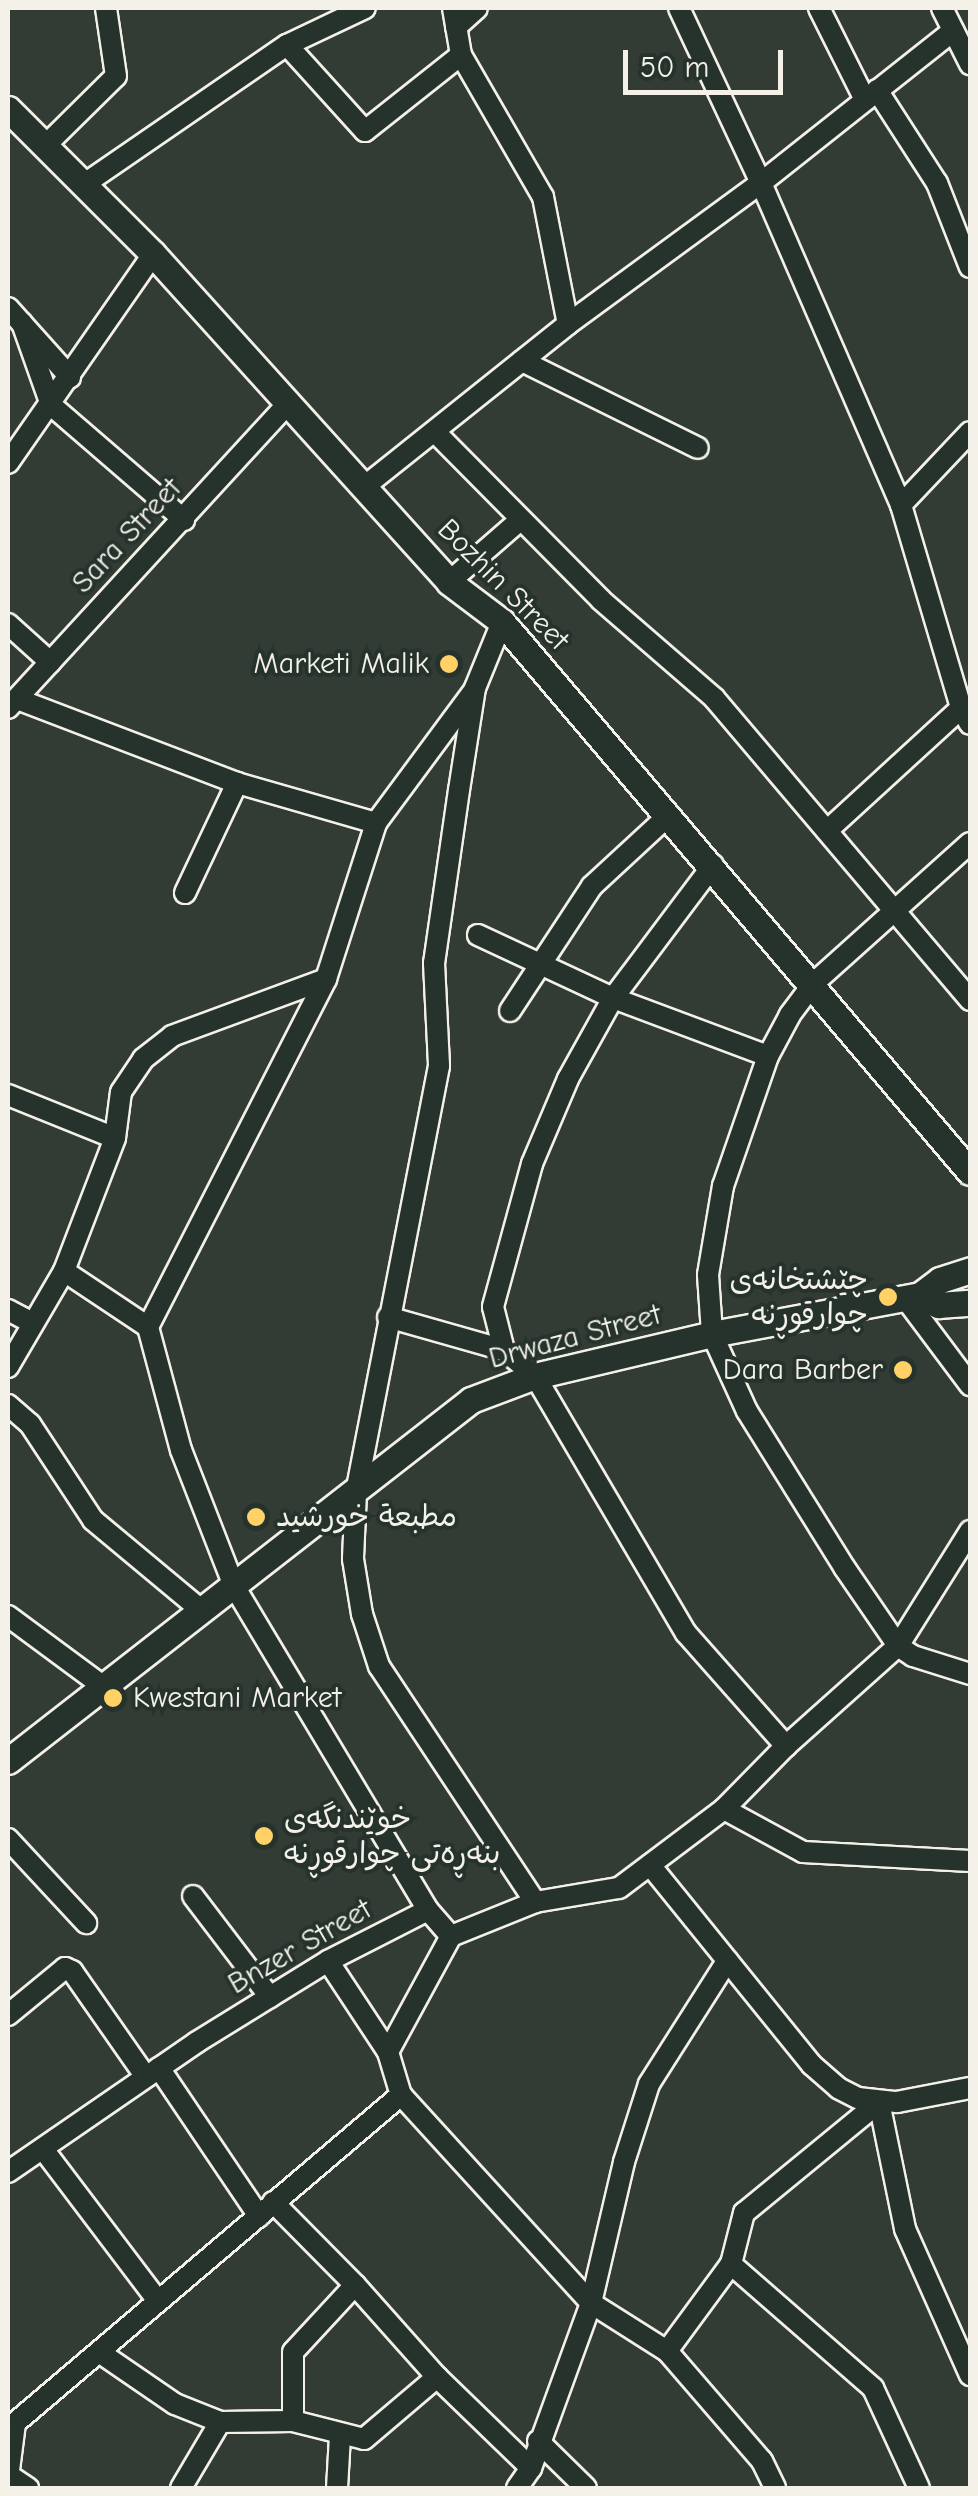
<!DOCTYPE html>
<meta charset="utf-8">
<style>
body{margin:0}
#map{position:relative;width:978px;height:2496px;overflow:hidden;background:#333c34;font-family:"Comic Neue","Playpen Sans Arabic",sans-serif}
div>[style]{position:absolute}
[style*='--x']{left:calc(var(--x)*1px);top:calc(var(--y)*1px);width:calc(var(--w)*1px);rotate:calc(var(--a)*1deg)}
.roads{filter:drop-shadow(2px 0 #f4f1e8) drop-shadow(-2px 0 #f4f1e8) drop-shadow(0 2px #f4f1e8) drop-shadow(0 -2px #f4f1e8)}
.minor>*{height:20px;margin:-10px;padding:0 10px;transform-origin:10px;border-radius:10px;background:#26332d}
.tertiary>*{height:25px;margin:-12.5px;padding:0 12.5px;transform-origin:12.5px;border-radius:12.5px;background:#26332d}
.dots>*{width:28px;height:28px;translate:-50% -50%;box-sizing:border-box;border:5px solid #26332d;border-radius:50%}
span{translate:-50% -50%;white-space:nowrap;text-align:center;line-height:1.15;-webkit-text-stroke:8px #26332d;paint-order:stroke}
.street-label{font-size:30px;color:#f4f1e8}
.poi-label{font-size:30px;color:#f4f1e8}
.right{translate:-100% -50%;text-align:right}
.left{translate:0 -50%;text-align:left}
.frame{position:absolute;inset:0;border:10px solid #f4f1e8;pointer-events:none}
.scale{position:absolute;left:623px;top:50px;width:160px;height:45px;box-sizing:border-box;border:5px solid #f4f1e8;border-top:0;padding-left:12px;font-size:30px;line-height:35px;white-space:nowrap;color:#f4f1e8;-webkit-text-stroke:8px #26332d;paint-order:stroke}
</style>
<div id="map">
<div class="roads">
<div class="minor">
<i style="--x:453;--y:8;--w:48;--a:80.3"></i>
<i style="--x:461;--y:55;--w:164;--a:60"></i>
<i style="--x:543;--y:197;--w:129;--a:78.9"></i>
<i style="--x:679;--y:8;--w:193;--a:64.9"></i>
<i style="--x:761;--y:183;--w:351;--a:66.5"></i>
<i style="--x:901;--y:505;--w:212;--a:73.5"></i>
<i style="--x:961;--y:708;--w:18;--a:61"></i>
<i style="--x:819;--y:8;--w:103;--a:63.4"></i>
<i style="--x:942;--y:8;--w:63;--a:63.4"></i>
<i style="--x:456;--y:27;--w:28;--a:-42"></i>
<i style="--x:287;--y:45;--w:116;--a:47.8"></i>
<i style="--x:365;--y:131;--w:122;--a:-38.4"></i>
<i style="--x:877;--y:90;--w:111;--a:57.2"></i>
<i style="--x:937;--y:183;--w:90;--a:68.6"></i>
<i style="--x:46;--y:145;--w:98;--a:-44.6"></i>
<i style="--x:116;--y:76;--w:69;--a:-98.4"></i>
<i style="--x:86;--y:183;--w:244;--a:-34.5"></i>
<i style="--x:287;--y:45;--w:86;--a:-25.4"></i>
<i style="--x:8;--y:308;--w:93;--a:48.1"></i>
<i style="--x:22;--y:323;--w:87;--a:70.5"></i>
<i style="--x:51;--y:405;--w:176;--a:40.8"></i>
<i style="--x:522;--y:361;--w:196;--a:26.3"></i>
<i style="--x:435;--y:432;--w:236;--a:45.3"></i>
<i style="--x:601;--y:600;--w:150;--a:40.9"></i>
<i style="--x:714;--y:698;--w:396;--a:49.7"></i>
<i style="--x:8;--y:463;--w:254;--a:-55.2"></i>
<i style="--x:364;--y:487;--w:261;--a:-38.6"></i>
<i style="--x:568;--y:324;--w:239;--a:-36.2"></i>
<i style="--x:761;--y:183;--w:245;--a:-38.4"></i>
<i style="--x:901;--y:505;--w:100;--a:-46.6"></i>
<i style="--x:449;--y:582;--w:94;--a:-41.1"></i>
<i style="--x:502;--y:622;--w:71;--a:112.2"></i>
<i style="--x:475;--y:688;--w:103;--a:98.9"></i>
<i style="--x:459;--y:790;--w:175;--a:98.2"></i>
<i style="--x:434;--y:963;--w:103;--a:87.2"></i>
<i style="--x:439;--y:1066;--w:434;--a:101"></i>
<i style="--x:356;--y:1492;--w:67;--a:92.6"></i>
<i style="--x:353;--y:1559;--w:56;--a:80.7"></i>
<i style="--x:362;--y:1614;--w:55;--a:71.9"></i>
<i style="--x:379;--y:1666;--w:283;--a:56.5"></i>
<i style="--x:8;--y:624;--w:57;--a:42.1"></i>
<i style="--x:17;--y:699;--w:235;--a:20.9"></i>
<i style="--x:237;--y:783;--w:145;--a:16.1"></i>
<i style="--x:8;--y:708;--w:415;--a:-47.4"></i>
<i style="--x:829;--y:829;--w:179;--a:-42.5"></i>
<i style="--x:970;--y:843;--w:211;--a:138.1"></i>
<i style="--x:813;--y:984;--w:39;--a:127"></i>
<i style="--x:790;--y:1015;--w:47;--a:118.2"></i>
<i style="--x:768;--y:1056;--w:138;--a:109.1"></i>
<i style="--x:723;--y:1186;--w:90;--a:99.6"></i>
<i style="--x:708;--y:1275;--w:59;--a:86.1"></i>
<i style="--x:712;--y:1334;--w:85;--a:65.6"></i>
<i style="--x:747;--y:1411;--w:184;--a:58.1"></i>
<i style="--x:844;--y:1567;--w:96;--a:55.6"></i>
<i style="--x:898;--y:1646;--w:18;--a:34"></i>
<i style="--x:913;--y:1656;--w:60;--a:17.5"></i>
<i style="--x:713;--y:865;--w:166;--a:126.9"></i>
<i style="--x:613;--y:998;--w:93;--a:119.1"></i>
<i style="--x:568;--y:1079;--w:92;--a:113"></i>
<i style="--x:532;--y:1164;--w:148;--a:105.3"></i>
<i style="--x:493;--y:1307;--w:44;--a:75.7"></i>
<i style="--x:504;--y:1350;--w:40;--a:40"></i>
<i style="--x:535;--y:1376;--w:298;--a:59.6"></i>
<i style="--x:686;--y:1633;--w:151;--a:48.5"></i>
<i style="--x:185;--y:893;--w:122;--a:-64.7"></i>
<i style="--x:478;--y:935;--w:149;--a:25"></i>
<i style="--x:613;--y:998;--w:165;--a:20.5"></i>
<i style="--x:510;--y:1011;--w:149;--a:-56.7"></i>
<i style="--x:592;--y:886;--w:105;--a:-42.7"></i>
<i style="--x:8;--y:1095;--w:115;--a:21.9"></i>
<i style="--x:64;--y:1271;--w:101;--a:33.7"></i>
<i style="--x:148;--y:1327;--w:127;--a:75"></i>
<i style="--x:181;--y:1450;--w:146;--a:68.7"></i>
<i style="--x:234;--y:1586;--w:378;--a:59.1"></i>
<i style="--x:905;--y:1298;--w:109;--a:53.2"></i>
<i style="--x:8;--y:1310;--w:27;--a:28"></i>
<i style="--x:388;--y:1317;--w:121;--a:15.9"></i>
<i style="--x:148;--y:1327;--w:391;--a:-62.9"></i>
<i style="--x:326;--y:979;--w:164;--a:-72.2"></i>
<i style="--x:376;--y:823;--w:163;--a:-53.5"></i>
<i style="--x:8;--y:1367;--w:111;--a:-59.7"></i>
<i style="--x:64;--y:1271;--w:142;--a:-69"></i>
<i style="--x:115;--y:1138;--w:46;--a:-82.6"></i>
<i style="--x:121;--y:1092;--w:40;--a:-56"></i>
<i style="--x:143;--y:1059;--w:37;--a:-38"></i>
<i style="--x:172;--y:1036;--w:164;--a:-20.3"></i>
<i style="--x:8;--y:1405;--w:29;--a:41"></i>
<i style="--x:30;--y:1424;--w:115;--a:56.7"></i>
<i style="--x:93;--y:1520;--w:141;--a:39.8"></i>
<i style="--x:8;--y:1616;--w:119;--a:36.5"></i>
<i style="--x:724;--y:1809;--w:90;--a:28.6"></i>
<i style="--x:803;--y:1852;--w:167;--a:3.1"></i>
<i style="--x:8;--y:1839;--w:115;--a:47.1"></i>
<i style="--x:650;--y:1865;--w:257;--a:51"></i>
<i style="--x:812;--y:2065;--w:35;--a:41"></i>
<i style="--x:838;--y:2088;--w:22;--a:27"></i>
<i style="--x:858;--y:2098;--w:39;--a:6"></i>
<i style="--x:897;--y:2102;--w:74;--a:-10.9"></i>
<i style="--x:193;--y:1896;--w:127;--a:52.7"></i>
<i style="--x:328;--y:1961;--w:109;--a:56.6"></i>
<i style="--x:388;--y:2052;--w:45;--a:73.2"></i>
<i style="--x:401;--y:2095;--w:282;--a:47.6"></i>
<i style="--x:591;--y:2303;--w:90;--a:32.3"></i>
<i style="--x:667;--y:2351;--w:145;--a:49.2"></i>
<i style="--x:762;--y:2461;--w:30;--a:64"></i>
<i style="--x:8;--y:2015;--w:74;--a:-39.5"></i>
<i style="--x:65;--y:1968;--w:8;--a:23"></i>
<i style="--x:72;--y:1971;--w:129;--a:55.1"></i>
<i style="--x:388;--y:2052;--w:132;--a:-61.5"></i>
<i style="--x:159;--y:2068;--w:179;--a:56"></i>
<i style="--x:43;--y:2149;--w:191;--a:52.9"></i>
<i style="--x:8;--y:2172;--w:229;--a:-34.5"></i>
<i style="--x:197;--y:2042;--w:154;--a:-31.7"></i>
<i style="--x:328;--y:1961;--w:112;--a:-27"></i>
<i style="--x:428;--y:1910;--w:35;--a:49"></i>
<i style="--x:451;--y:1936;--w:91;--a:-22"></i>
<i style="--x:535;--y:1902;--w:85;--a:-9.5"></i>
<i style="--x:619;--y:1888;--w:131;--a:-37"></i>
<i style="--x:724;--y:1809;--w:88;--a:-45.5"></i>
<i style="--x:786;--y:1746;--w:150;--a:-41.8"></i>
<i style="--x:898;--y:1646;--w:136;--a:-57.9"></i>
<i style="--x:273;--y:2202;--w:117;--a:45.3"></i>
<i style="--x:355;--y:2285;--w:91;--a:132.8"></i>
<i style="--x:293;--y:2352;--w:69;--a:90"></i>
<i style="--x:355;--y:2285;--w:123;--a:48.3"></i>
<i style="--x:437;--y:2377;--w:131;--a:44.1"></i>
<i style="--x:667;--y:2351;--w:108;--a:-53.7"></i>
<i style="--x:99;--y:2352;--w:92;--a:34.4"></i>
<i style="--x:175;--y:2404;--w:48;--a:21.8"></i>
<i style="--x:220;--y:2422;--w:73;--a:-0.8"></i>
<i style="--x:293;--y:2421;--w:73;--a:14.2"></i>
<i style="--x:364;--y:2439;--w:96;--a:-40.3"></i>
<i style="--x:538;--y:2441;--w:67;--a:44.4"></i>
<i style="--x:10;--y:2476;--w:22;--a:34"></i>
<i style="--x:8;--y:2478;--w:55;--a:-82.7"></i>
<i style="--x:15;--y:2423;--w:507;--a:-40.36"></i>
<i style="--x:181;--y:2488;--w:77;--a:-59.4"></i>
<i style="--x:337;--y:2488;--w:52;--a:-86.7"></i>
<i style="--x:517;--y:2488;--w:24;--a:-55"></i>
<i style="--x:531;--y:2468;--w:176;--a:-70"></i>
<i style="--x:591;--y:2303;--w:145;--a:-76.8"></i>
<i style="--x:624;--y:2162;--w:82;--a:-72.2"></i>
<i style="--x:649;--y:2084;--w:146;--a:-57.6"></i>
<i style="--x:919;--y:2488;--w:110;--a:-114.7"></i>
<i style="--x:873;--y:2388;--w:189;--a:-138.9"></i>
<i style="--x:731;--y:2264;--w:53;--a:-75.7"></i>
<i style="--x:744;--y:2213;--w:175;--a:-39.4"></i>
<i style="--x:879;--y:2102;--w:130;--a:78.4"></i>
<i style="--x:905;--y:2229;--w:160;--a:66"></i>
</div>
<div class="tertiary">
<i style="--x:8;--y:109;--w:205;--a:45"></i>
<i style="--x:153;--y:254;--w:442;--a:47.9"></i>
<i style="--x:449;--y:582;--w:66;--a:37"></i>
<i style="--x:502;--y:622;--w:722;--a:49.61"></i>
<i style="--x:920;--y:1295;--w:21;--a:29"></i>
<i style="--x:938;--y:1305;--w:32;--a:-4"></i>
<i style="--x:8;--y:1761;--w:587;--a:-37.94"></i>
<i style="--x:471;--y:1400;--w:68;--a:-20.6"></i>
<i style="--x:535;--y:1376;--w:182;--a:-13.3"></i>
<i style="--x:712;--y:1334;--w:212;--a:-10.6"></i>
<i style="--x:920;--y:1295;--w:25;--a:-37"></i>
<i style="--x:940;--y:1280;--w:32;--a:-18"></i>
</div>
</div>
<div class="dots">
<i style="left:449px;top:664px;background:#ffd166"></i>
<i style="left:888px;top:1297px;background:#ffd166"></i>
<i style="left:903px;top:1370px;background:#ffd166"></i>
<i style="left:256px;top:1517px;background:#ffd166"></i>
<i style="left:113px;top:1698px;background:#ffd166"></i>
<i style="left:264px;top:1836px;background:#ffd166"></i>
</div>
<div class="street-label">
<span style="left:127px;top:536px;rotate:-47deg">Sara Street</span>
<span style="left:503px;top:585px;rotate:45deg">Bozhin Street</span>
<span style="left:575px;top:1337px;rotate:-15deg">Drwaza Street</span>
<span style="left:300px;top:1947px;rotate:-30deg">Bnzer Street</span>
</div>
<div class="poi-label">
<span class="right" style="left:429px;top:664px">Marketi Malik</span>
<span class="right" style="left:868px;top:1297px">چێشتخانەی<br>چوارقوڕنە</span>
<span class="right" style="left:883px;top:1370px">Dara Barber</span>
<span class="left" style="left:276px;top:1517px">مطبعة خورشيد</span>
<span class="left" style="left:133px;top:1698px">Kwestani Market</span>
<span class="left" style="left:284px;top:1836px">خوێندنگەی<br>بنەڕەتی چوارقوڕنە</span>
</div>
<div class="frame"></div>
<div class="scale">50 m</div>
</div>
